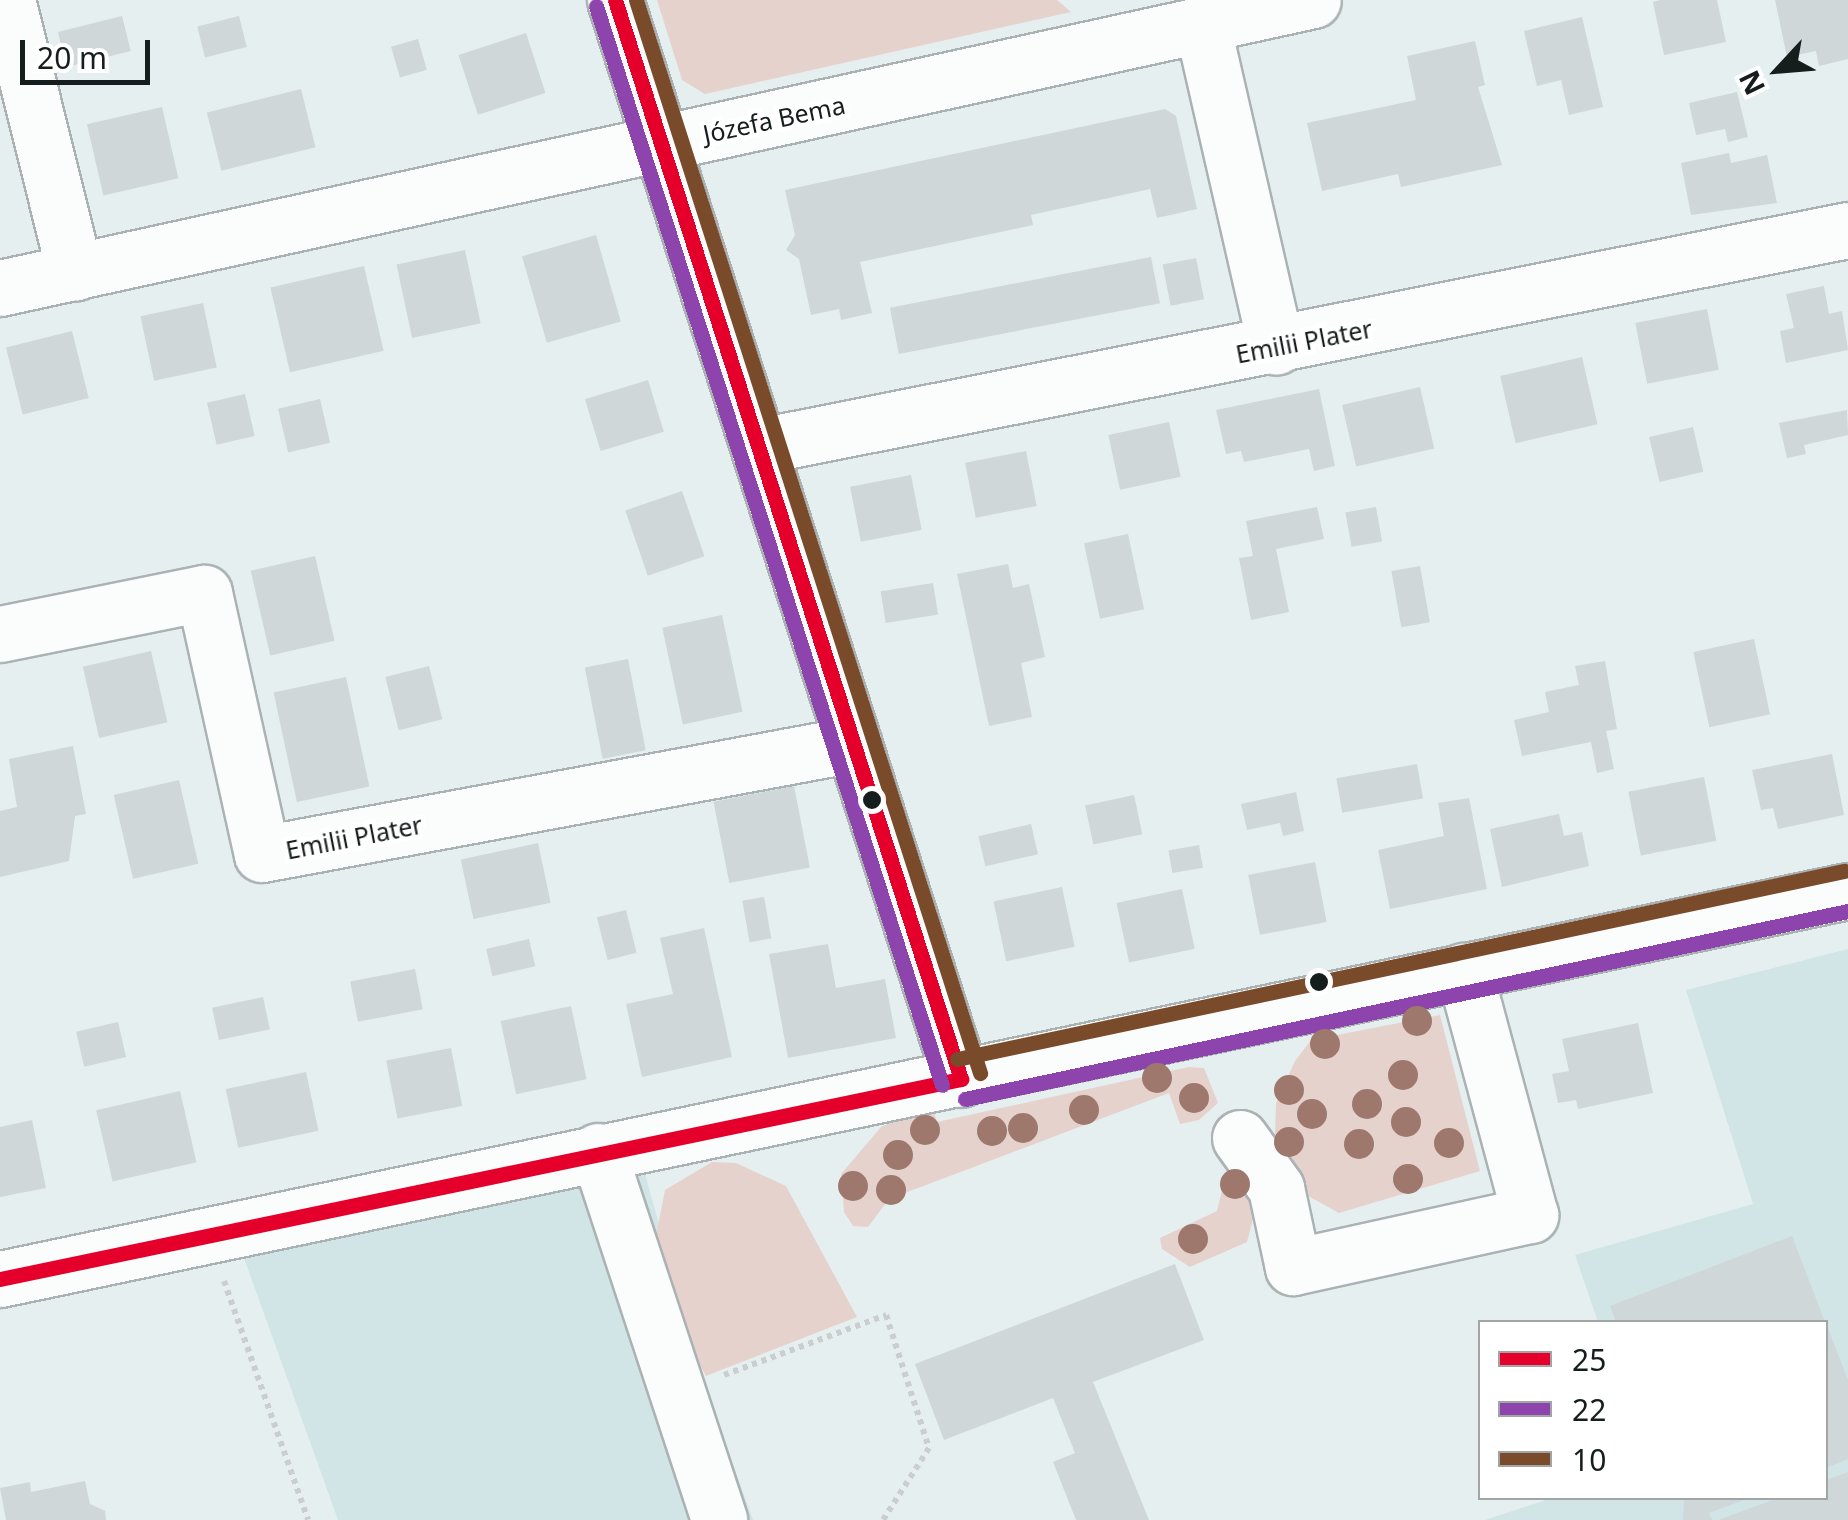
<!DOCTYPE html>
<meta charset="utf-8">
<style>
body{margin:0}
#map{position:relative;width:1848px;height:1520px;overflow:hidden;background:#e5eff0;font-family:"Noto Sans",sans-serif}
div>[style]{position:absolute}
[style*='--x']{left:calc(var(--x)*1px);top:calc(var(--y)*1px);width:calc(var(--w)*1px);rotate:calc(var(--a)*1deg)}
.built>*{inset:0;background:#d1e5e6}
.green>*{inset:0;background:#e6d2cd}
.building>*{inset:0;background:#cfd7d8;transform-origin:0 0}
.path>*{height:6px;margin-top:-3px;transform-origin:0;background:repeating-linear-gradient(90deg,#cacece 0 5px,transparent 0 10px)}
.roads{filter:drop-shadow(2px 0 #abb2b3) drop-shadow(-2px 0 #abb2b3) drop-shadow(0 2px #abb2b3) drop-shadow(0 -2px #abb2b3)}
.minor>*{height:55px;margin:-27.5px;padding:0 27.5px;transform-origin:27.5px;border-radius:27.5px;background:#fbfdfd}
.bus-1>*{height:15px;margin:-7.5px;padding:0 7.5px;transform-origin:7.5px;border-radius:7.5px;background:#e4002b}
.bus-2>*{height:15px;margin:-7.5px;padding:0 7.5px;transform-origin:7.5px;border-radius:7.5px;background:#8e44ad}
.bus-3>*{height:15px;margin:-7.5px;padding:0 7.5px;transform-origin:7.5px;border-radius:7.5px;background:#7a4b2a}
.trees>*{width:30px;height:30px;margin:-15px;border-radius:50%;background:#9e786d}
.dots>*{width:28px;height:28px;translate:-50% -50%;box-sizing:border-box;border:5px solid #fff;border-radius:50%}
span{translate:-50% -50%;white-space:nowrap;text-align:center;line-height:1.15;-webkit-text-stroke:9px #fff;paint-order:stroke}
.street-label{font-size:25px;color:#161d1d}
.legend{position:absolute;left:1478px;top:1320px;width:350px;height:180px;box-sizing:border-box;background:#fff;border:2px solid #a2a5a5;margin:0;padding:12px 18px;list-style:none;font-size:30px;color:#161d1d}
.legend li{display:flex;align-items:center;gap:20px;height:50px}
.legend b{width:50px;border:2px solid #a2a5a5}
.north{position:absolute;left:1728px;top:20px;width:100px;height:100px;-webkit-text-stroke:8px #fff;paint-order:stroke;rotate:244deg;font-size:28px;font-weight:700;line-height:40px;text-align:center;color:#161d1d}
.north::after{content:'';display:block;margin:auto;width:35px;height:45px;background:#161d1d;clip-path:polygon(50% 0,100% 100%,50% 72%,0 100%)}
.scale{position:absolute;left:20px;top:40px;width:130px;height:45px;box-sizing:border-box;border:5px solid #161d1d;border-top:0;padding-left:12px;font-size:30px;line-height:35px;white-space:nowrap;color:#161d1d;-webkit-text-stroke:8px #fff;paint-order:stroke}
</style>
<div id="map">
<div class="built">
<i style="clip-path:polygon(1848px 949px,1848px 1520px,1485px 1520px,1552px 1498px,1826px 1498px,1826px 1322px,1598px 1322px,1575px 1255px,1753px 1204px,1686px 990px)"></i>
<i style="clip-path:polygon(643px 1167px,706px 1390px,753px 1520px,338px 1520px,244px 1258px)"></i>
</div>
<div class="green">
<i style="clip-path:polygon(657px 0,1057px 0,1071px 12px,705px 94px,682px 80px)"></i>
<i style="clip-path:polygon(1440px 1015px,1480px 1171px,1339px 1213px,1299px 1191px,1283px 1166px,1275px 1134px,1276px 1103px,1295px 1061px,1311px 1040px)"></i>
<i style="clip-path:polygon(1189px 1067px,1204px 1068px,1218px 1103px,1199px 1120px,1180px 1124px,1169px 1093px,889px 1199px,868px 1227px,853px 1226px,844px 1212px,841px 1174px,881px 1127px,905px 1116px,933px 1109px,937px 1122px)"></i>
<i style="clip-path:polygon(712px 1162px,736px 1163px,786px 1186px,857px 1317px,706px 1376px,671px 1312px,653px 1251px,665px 1190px)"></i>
<i style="clip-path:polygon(1228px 1166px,1256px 1207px,1247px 1242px,1190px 1267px,1162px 1249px,1160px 1238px,1217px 1211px)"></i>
</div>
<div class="building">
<i style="clip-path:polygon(1660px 0,1717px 0,1726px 42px,1664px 55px,1653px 2px)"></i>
<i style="clip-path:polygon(1775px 0,1848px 0,1848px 59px,1819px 66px,1816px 51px,1787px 57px)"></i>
<i style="left:122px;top:16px;width:36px;height:66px;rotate:76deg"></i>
<i style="left:239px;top:16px;width:32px;height:43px;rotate:76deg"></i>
<i style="clip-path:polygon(1582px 17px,1603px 107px,1569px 115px,1561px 80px,1537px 86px,1524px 31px)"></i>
<i style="left:526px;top:33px;width:63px;height:71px;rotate:72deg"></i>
<i style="left:418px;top:39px;width:32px;height:28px;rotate:74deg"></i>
<i style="clip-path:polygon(1475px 41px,1485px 85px,1478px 87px,1502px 165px,1401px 187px,1398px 174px,1322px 191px,1307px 123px,1416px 100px,1407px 56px)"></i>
<i style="left:301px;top:89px;width:60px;height:97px;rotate:76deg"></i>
<i style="clip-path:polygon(1737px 92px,1748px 137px,1728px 142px,1725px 129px,1696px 135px,1689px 103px)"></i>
<i style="left:162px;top:107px;width:73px;height:77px;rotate:77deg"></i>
<i style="clip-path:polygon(1165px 109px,1176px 116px,1197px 209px,1157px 218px,1150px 189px,1031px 215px,1033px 225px,860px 262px,872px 313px,841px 320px,839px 309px,811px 315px,799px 259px,786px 250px,795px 235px,785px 190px)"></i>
<i style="clip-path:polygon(1729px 153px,1731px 163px,1767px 155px,1777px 203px,1691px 215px,1681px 163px)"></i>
<i style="left:596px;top:235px;width:90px;height:77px;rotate:74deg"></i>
<i style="left:465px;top:250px;width:75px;height:70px;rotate:78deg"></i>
<i style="left:1151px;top:257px;width:47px;height:266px;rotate:79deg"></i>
<i style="left:1196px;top:258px;width:42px;height:34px;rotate:79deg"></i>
<i style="left:364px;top:266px;width:87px;height:96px;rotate:77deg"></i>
<i style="clip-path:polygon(1824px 286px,1829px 314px,1842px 311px,1848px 350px,1786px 363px,1780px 331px,1794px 328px,1786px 294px)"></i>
<i style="left:203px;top:303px;width:66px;height:64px;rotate:78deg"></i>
<i style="left:1707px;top:309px;width:62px;height:73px;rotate:79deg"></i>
<i style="left:72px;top:331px;width:69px;height:68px;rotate:76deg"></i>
<i style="left:1582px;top:357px;width:69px;height:84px;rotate:77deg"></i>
<i style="left:648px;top:380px;width:54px;height:66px;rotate:73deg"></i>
<i style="left:1420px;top:387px;width:63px;height:80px;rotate:77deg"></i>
<i style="clip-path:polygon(1319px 389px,1335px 466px,1314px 471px,1309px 449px,1244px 462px,1241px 451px,1226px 454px,1216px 410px)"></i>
<i style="left:245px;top:394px;width:43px;height:39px;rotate:77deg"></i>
<i style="left:320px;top:399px;width:45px;height:43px;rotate:77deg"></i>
<i style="clip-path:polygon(1847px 410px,1848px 435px,1804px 445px,1806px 454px,1787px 458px,1779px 423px)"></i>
<i style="left:1169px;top:422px;width:56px;height:62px;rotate:78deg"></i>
<i style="left:1693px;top:427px;width:46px;height:45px;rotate:77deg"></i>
<i style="left:1026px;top:451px;width:56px;height:62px;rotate:79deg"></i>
<i style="left:911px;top:475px;width:56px;height:62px;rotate:79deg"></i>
<i style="left:682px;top:491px;width:69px;height:60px;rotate:71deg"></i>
<i style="clip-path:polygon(1317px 507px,1324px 539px,1276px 549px,1289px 612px,1251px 620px,1239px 558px,1253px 556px,1246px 521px)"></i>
<i style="left:1376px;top:507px;width:35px;height:31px;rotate:80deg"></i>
<i style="left:1128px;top:534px;width:77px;height:45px;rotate:78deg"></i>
<i style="left:315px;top:556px;width:87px;height:66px;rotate:77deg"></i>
<i style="clip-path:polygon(1008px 564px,1013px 588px,1029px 584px,1045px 657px,1021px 663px,1032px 717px,989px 726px,957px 574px)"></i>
<i style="left:1420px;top:566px;width:57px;height:29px;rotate:80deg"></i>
<i style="left:933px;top:583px;width:32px;height:53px;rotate:81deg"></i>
<i style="left:722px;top:615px;width:99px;height:61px;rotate:78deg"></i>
<i style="left:1754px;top:639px;width:77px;height:62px;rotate:78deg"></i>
<i style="left:151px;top:651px;width:73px;height:70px;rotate:77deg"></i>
<i style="left:628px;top:659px;width:93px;height:44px;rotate:79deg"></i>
<i style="clip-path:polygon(1605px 661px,1617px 729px,1606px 731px,1614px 769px,1597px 773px,1591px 742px,1522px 756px,1514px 720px,1549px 712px,1545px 692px,1579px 685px,1575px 666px)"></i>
<i style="left:429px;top:666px;width:55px;height:45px;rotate:76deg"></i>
<i style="left:346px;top:677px;width:112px;height:74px;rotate:78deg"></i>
<i style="clip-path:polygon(73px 746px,86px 814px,75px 816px,69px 861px,0 877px,0 811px,17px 807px,9px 759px)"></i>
<i style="clip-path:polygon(1832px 754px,1844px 815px,1778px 829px,1773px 808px,1761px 810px,1752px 770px)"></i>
<i style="left:1417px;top:764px;width:35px;height:82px;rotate:80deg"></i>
<i style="left:1704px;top:777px;width:65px;height:77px;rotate:79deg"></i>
<i style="left:179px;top:780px;width:86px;height:67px;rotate:77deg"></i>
<i style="left:794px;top:786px;width:83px;height:82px;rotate:79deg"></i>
<i style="clip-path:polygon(1296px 792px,1304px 831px,1283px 836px,1280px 823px,1247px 830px,1241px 804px)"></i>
<i style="left:1134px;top:795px;width:40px;height:50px;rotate:78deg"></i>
<i style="clip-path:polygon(1469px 798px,1487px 889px,1390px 909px,1378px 850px,1444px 836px,1438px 803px)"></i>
<i style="clip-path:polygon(1559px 814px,1564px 836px,1582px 832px,1589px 866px,1502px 887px,1490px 829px)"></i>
<i style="left:1031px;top:824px;width:31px;height:54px;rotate:77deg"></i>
<i style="left:538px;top:843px;width:61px;height:79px;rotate:78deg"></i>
<i style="left:1199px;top:845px;width:23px;height:31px;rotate:80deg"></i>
<i style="left:1315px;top:862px;width:61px;height:68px;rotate:79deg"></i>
<i style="left:1062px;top:887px;width:61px;height:70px;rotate:78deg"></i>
<i style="left:1182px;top:889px;width:61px;height:67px;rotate:78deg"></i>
<i style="left:764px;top:897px;width:42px;height:22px;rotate:80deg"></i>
<i style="left:626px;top:910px;width:44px;height:30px;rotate:76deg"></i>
<i style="clip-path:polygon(704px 928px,732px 1057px,642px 1077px,626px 1004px,673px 994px,660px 938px)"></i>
<i style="left:529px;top:939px;width:28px;height:44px;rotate:77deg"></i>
<i style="clip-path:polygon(828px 944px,836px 988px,885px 979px,896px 1038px,788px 1058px,769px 954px)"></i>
<i style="left:415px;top:969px;width:41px;height:66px;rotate:79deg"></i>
<i style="left:263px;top:997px;width:33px;height:52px;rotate:78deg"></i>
<i style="left:571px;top:1006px;width:75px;height:72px;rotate:78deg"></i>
<i style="left:118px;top:1022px;width:36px;height:43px;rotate:77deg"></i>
<i style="clip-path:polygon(1638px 1023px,1653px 1093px,1578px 1109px,1576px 1100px,1558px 1103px,1552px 1074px,1569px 1071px,1562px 1039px)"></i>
<i style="left:451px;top:1048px;width:59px;height:66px;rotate:79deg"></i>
<i style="left:306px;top:1072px;width:60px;height:82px;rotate:78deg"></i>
<i style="left:180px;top:1091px;width:73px;height:86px;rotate:77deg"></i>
<i style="clip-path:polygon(32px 1120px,46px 1188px,0 1197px,0 1127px)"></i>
<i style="clip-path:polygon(1792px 1236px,1825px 1322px,1616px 1322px,1610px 1306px)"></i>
<i style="clip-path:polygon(1175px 1264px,1204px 1340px,1093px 1382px,1149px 1520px,1076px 1520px,1053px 1462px,1075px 1453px,1053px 1398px,944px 1440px,915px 1364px)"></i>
<i style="clip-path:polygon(1826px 1323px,1848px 1380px,1848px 1459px,1826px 1468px)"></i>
<i style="clip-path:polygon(1848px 1472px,1848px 1520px,1718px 1520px,1778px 1498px,1826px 1498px,1826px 1480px)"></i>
<i style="clip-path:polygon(85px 1481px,90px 1504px,105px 1511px,106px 1520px,6px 1520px,0 1488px,30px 1482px,31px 1492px)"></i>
<i style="clip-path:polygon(1684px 1498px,1749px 1498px,1709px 1513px,1712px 1520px,1683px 1520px)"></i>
</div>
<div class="path">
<i style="--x:224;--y:1281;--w:253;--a:70.6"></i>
<i style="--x:724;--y:1375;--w:173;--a:-20.3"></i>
<i style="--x:886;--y:1315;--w:140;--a:72.1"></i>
<i style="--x:929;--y:1448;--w:85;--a:122.6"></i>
</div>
<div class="roads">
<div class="minor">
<i style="--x:7;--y:0;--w:281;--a:76"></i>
<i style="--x:615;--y:0;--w:1133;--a:72.22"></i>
<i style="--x:1202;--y:24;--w:331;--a:77.1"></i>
<i style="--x:0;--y:288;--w:1344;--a:-12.37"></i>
<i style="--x:760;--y:446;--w:1109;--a:-11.23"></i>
<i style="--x:0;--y:634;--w:208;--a:-11.4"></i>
<i style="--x:204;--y:593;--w:267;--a:77.5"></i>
<i style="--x:262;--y:854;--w:602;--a:-10.53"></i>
<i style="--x:1240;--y:1138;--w:62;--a:54.2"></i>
<i style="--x:1276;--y:1188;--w:81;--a:77.9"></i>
<i style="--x:1293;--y:1267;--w:243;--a:-12.4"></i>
<i style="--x:1530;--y:1215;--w:253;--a:-105.1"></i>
<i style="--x:598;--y:1151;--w:388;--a:71.8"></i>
<i style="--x:0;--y:1279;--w:1888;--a:-11.86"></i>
</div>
</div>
<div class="bus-1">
<i style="--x:615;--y:0;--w:1133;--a:72.22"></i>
<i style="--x:0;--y:1279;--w:982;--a:-11.76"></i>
</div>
<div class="bus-2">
<i style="--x:596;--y:6;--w:1133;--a:72.22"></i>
<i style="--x:965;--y:1099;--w:903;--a:-12.02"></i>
</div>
<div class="bus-3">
<i style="--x:636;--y:0;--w:1127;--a:72.22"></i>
<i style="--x:957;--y:1059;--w:907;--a:-11.97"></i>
</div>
<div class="trees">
<i style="left:1417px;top:1021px"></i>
<i style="left:1325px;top:1044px"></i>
<i style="left:1403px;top:1075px"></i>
<i style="left:1157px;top:1078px"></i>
<i style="left:1289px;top:1090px"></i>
<i style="left:1194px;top:1098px"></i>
<i style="left:1367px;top:1104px"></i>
<i style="left:1084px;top:1110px"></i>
<i style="left:1312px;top:1114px"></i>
<i style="left:1406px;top:1122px"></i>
<i style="left:1023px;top:1128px"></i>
<i style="left:925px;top:1130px"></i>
<i style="left:992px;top:1131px"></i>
<i style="left:1289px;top:1142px"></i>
<i style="left:1449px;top:1143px"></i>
<i style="left:1359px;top:1144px"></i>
<i style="left:898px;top:1155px"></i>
<i style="left:1408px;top:1179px"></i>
<i style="left:1235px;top:1184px"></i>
<i style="left:853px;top:1186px"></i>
<i style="left:891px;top:1190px"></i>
<i style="left:1193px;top:1239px"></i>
</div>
<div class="dots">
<i style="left:872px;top:800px;background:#161d1d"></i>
<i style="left:1319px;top:982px;background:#161d1d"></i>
</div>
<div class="street-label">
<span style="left:774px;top:119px;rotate:-12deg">Józefa Bema</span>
<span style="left:1304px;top:341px;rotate:-11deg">Emilii Plater</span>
<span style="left:354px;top:837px;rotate:-11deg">Emilii Plater</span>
</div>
<ul class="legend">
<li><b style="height:12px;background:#e4002b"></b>25</li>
<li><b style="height:12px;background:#8e44ad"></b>22</li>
<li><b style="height:12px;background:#7a4b2a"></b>10</li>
</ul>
<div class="north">N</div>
<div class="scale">20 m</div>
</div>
